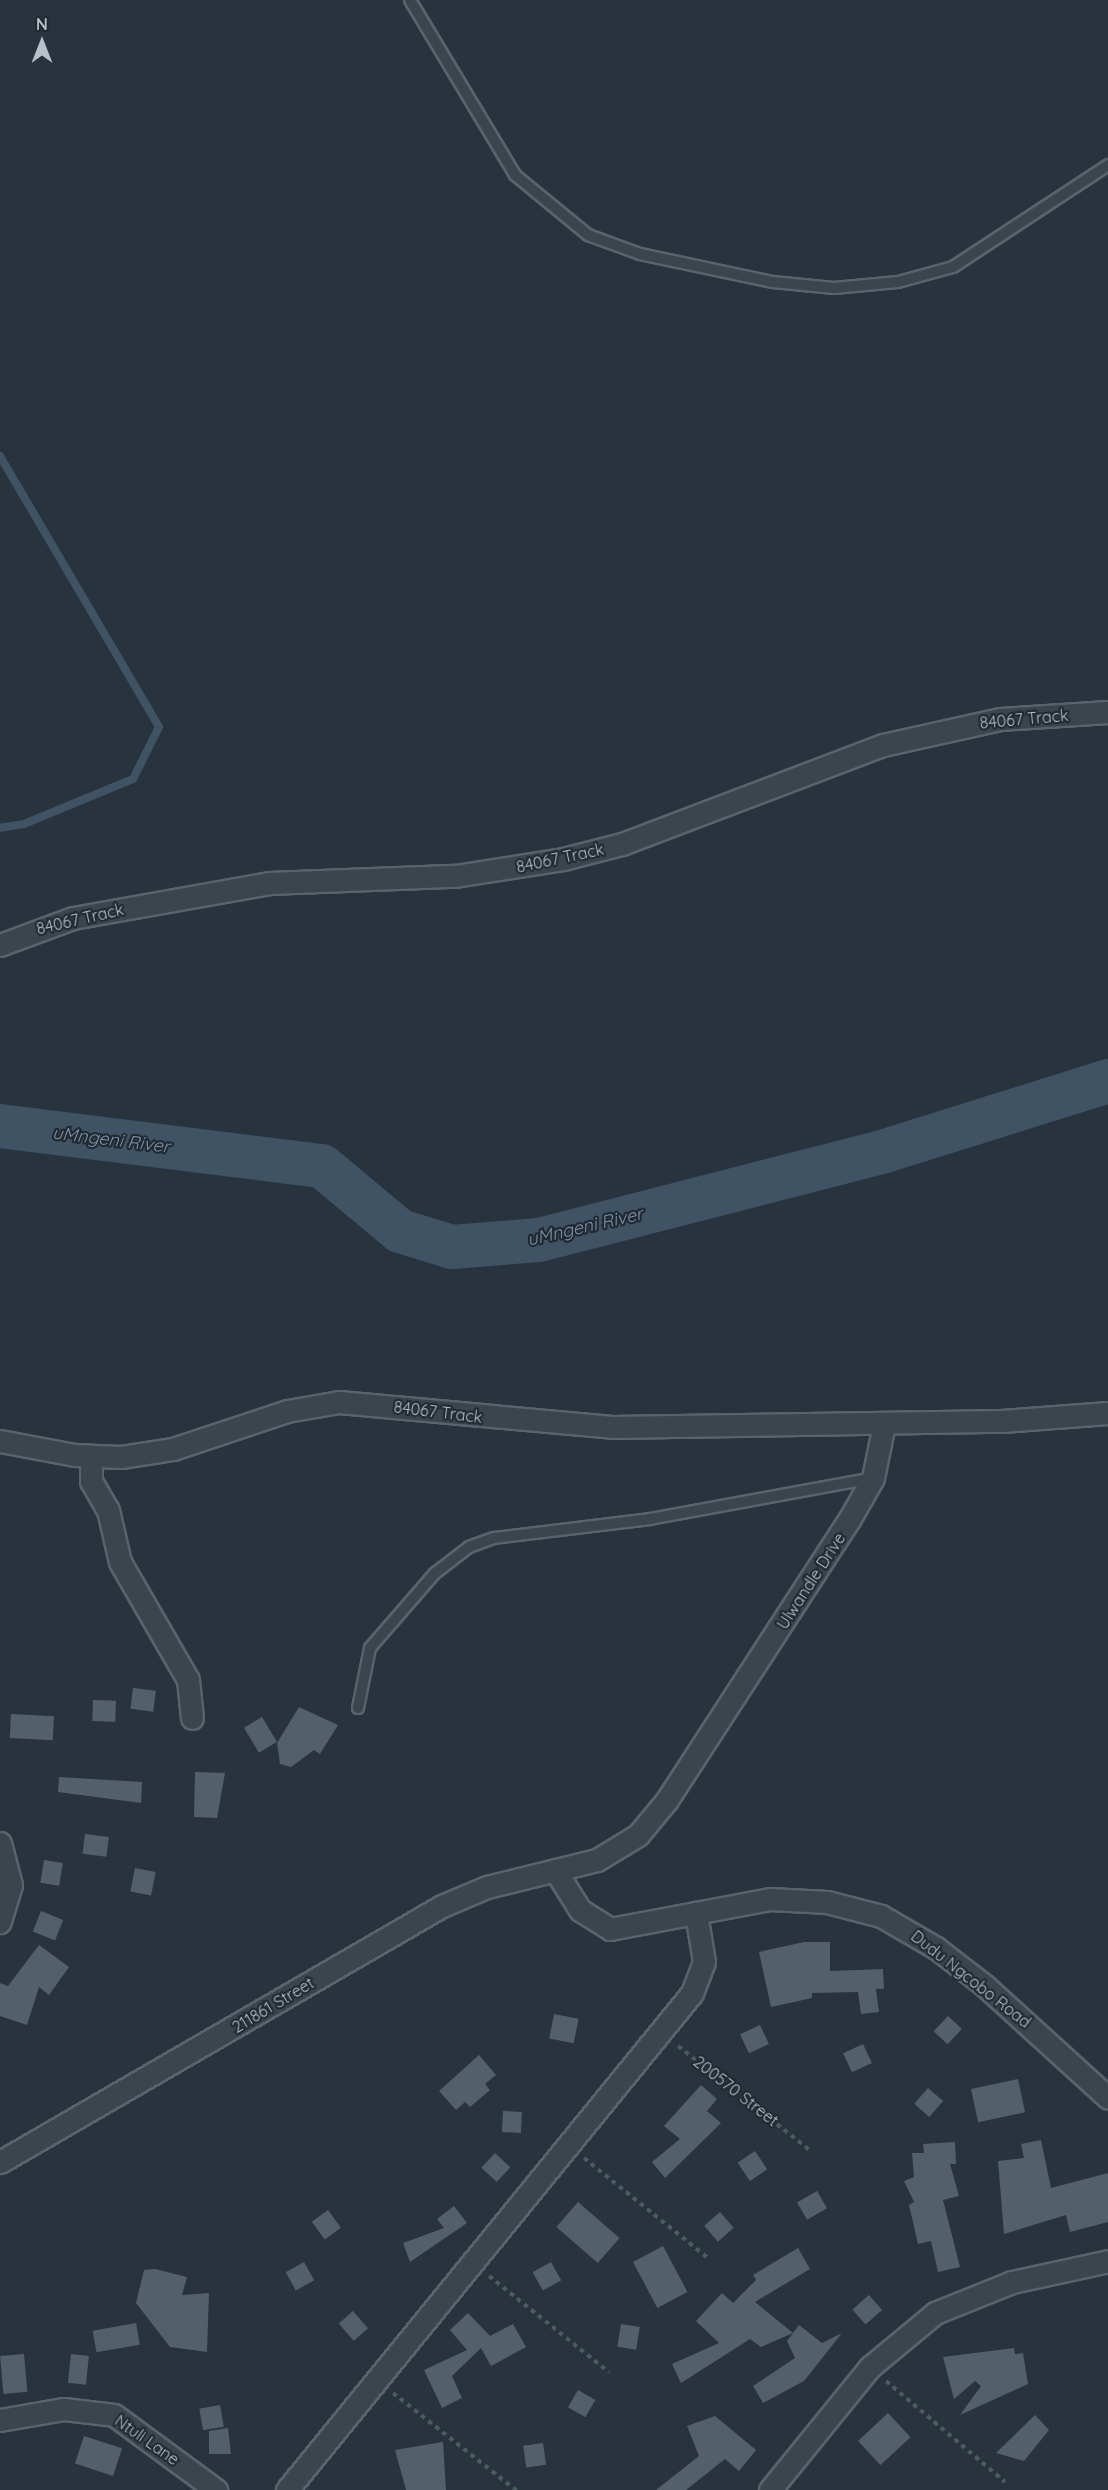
<!DOCTYPE html>
<style>
body{margin:0}
#map{position:relative;width:1108px;height:2490px;overflow:hidden;background:#28333e;font-family:Quicksand,sans-serif}
div>[style]{position:absolute}
[style*='--x']{left:calc(var(--x)*1px);top:calc(var(--y)*1px);width:calc(var(--w)*1px);rotate:calc(var(--a)*1deg)}
.stream>*{height:8px;margin:-4px;padding:0 4px;transform-origin:4px;border-radius:4px;background:#405365}
.river>*{height:44px;margin:-22px;padding:0 22px;transform-origin:22px;border-radius:22px;background:#405365}
.building>*{inset:0;background:#53606b;transform-origin:0 0}
.path>*{height:4px;margin-top:-2px;transform-origin:0;background:repeating-linear-gradient(90deg,#4a5d5e 0 4.5px,transparent 0 9px)}
.roads{filter:drop-shadow(2px 0 #5a636c) drop-shadow(-2px 0 #5a636c) drop-shadow(0 2px #5a636c) drop-shadow(0 -2px #5a636c)}
.lane>*{height:10px;margin:-5px;padding:0 5px;transform-origin:5px;border-radius:5px;background:#3c454e}
.street>*{height:21px;margin:-10.5px;padding:0 10.5px;transform-origin:10.5px;border-radius:10.5px;background:#3c454e}
span{translate:-50% -50%;white-space:nowrap;text-align:center;line-height:1.15;-webkit-text-stroke:4.5px #212a33;paint-order:stroke}
.street-label{font-size:16px;color:#b8c0c9}
.water-label{font-size:18px;color:#7c93a9;font-style:italic}
.north{position:absolute;left:12px;top:12px;width:60px;height:60px;-webkit-text-stroke:4px #212a33;paint-order:stroke;rotate:0deg;font-size:16px;font-weight:700;line-height:24px;text-align:center;color:#b8c0c9}
.north::after{content:'';display:block;margin:auto;width:21px;height:27px;background:#b8c0c9;clip-path:polygon(50% 0,100% 100%,50% 72%,0 100%)}
</style>
<div id="map">
<div class="stream">
<i style="--x:0;--y:456;--w:314;--a:59.6"></i>
<i style="--x:159;--y:727;--w:58;--a:116.6"></i>
<i style="--x:133;--y:779;--w:118;--a:157.6"></i>
<i style="--x:24;--y:824;--w:24;--a:171"></i>
</div>
<div class="river">
<i style="--x:0;--y:1126;--w:324;--a:7.1"></i>
<i style="--x:322;--y:1166;--w:102;--a:39.8"></i>
<i style="--x:400;--y:1231;--w:54;--a:17.1"></i>
<i style="--x:452;--y:1247;--w:87;--a:-4.6"></i>
<i style="--x:539;--y:1240;--w:357;--a:-14.4"></i>
<i style="--x:885;--y:1151;--w:234;--a:-17.4"></i>
</div>
<div class="building">
<i style="left:133px;top:1688px;width:23px;height:21px;rotate:7deg"></i>
<i style="left:93px;top:1700px;width:23px;height:21px;rotate:2deg"></i>
<i style="clip-path:polygon(299px 1707px,338px 1725px,320px 1754px,314px 1750px,291px 1767px,280px 1764px,277px 1743px)"></i>
<i style="left:11px;top:1714px;width:43px;height:24px;rotate:3deg"></i>
<i style="left:262px;top:1717px;width:29px;height:21px;rotate:59deg"></i>
<i style="clip-path:polygon(195px 1772px,225px 1773px,217px 1818px,194px 1817px)"></i>
<i style="clip-path:polygon(59px 1777px,142px 1782px,141px 1803px,58px 1792px)"></i>
<i style="left:85px;top:1834px;width:24px;height:20px;rotate:7deg"></i>
<i style="left:44px;top:1860px;width:19px;height:23px;rotate:9deg"></i>
<i style="left:135px;top:1868px;width:21px;height:24px;rotate:11deg"></i>
<i style="left:41px;top:1911px;width:24px;height:22px;rotate:22deg"></i>
<i style="clip-path:polygon(804px 1942px,830px 1942px,830px 1971px,883px 1969px,884px 1989px,876px 1989px,879px 2012px,861px 2014px,858px 1992px,812px 1993px,812px 1998px,771px 2007px,759px 1952px)"></i>
<i style="clip-path:polygon(39px 1945px,69px 1967px,49px 1995px,39px 1987px,27px 2025px,0 2016px,0 1983px,8px 1986px)"></i>
<i style="left:554px;top:2014px;width:25px;height:25px;rotate:11deg"></i>
<i style="left:948px;top:2016px;width:19px;height:21px;rotate:43deg"></i>
<i style="left:760px;top:2025px;width:21px;height:22px;rotate:65deg"></i>
<i style="left:863px;top:2044px;width:21px;height:22px;rotate:65deg"></i>
<i style="clip-path:polygon(479px 2055px,496px 2075px,485px 2084px,490px 2090px,470px 2107px,465px 2102px,456px 2110px,439px 2091px)"></i>
<i style="left:1018px;top:2079px;width:34px;height:48px;rotate:78deg"></i>
<i style="clip-path:polygon(701px 2085px,717px 2099px,707px 2111px,721px 2123px,665px 2178px,652px 2162px,680px 2139px,664px 2126px)"></i>
<i style="left:928px;top:2088px;width:20px;height:21px;rotate:41deg"></i>
<i style="left:503px;top:2111px;width:19px;height:21px;rotate:3deg"></i>
<i style="clip-path:polygon(1041px 2140px,1051px 2188px,1108px 2173px,1108px 2222px,1070px 2232px,1066px 2215px,1004px 2234px,998px 2161px,1024px 2158px,1021px 2144px)"></i>
<i style="clip-path:polygon(955px 2142px,956px 2164px,950px 2164px,959px 2196px,943px 2200px,960px 2267px,938px 2272px,931px 2241px,918px 2244px,909px 2205px,914px 2202px,904px 2181px,914px 2177px,912px 2153px,924px 2153px,923px 2144px)"></i>
<i style="left:755px;top:2151px;width:22px;height:21px;rotate:56deg"></i>
<i style="left:495px;top:2153px;width:21px;height:20px;rotate:43deg"></i>
<i style="left:817px;top:2191px;width:20px;height:23px;rotate:60deg"></i>
<i style="left:578px;top:2202px;width:55px;height:33px;rotate:41deg"></i>
<i style="clip-path:polygon(454px 2206px,467px 2223px,410px 2262px,403px 2243px,444px 2228px,437px 2219px)"></i>
<i style="left:328px;top:2210px;width:22px;height:20px;rotate:54deg"></i>
<i style="left:720px;top:2212px;width:21px;height:21px;rotate:49deg"></i>
<i style="left:663px;top:2246px;width:52px;height:34px;rotate:62deg"></i>
<i style="clip-path:polygon(798px 2248px,810px 2269px,755px 2302px,793px 2333px,799px 2325px,822px 2343px,842px 2333px,804px 2381px,763px 2403px,753px 2386px,795px 2358px,787px 2341px,793px 2333px,761px 2347px,750px 2339px,681px 2383px,672px 2364px,719px 2343px,696px 2321px,722px 2293px,733px 2303px,756px 2280px,753px 2275px)"></i>
<i style="left:304px;top:2262px;width:21px;height:21px;rotate:61deg"></i>
<i style="left:551px;top:2262px;width:21px;height:21px;rotate:61deg"></i>
<i style="clip-path:polygon(155px 2269px,187px 2277px,182px 2295px,209px 2293px,207px 2352px,170px 2347px,136px 2303px,144px 2270px)"></i>
<i style="left:869px;top:2295px;width:20px;height:22px;rotate:49deg"></i>
<i style="left:353px;top:2311px;width:23px;height:19px;rotate:49deg"></i>
<i style="clip-path:polygon(468px 2313px,490px 2336px,513px 2324px,526px 2347px,491px 2366px,481px 2348px,452px 2376px,462px 2398px,442px 2408px,424px 2370px,467px 2350px,450px 2330px)"></i>
<i style="left:136px;top:2323px;width:22px;height:44px;rotate:80deg"></i>
<i style="left:621px;top:2324px;width:19px;height:23px;rotate:9deg"></i>
<i style="clip-path:polygon(1014px 2348px,1015px 2354px,1023px 2353px,1028px 2384px,960px 2415px,981px 2386px,975px 2381px,954px 2399px,943px 2357px)"></i>
<i style="left:24px;top:2354px;width:38px;height:24px;rotate:85deg"></i>
<i style="left:71px;top:2354px;width:18px;height:29px;rotate:6deg"></i>
<i style="left:578px;top:2390px;width:20px;height:20px;rotate:30deg"></i>
<i style="left:220px;top:2405px;width:22px;height:21px;rotate:80deg"></i>
<i style="left:888px;top:2413px;width:33px;height:41px;rotate:47deg"></i>
<i style="clip-path:polygon(1035px 2415px,1049px 2430px,1024px 2461px,996px 2453px)"></i>
<i style="clip-path:polygon(715px 2416px,756px 2450px,739px 2471px,725px 2459px,686px 2490px,656px 2490px,699px 2456px,687px 2426px)"></i>
<i style="clip-path:polygon(228px 2428px,231px 2454px,209px 2454px,209px 2431px)"></i>
<i style="left:84px;top:2436px;width:40px;height:29px;rotate:18deg"></i>
<i style="clip-path:polygon(443px 2442px,446px 2490px,406px 2490px,395px 2450px)"></i>
<i style="left:543px;top:2443px;width:22px;height:20px;rotate:82deg"></i>
</div>
<div class="path">
<i style="--x:678;--y:2046;--w:169;--a:38.3"></i>
<i style="--x:584;--y:2158;--w:159;--a:38.9"></i>
<i style="--x:489;--y:2276;--w:154;--a:38.7"></i>
<i style="--x:886;--y:2381;--w:156;--a:40.3"></i>
<i style="--x:393;--y:2393;--w:157;--a:38.3"></i>
</div>
<div class="roads">
<div class="lane">
<i style="--x:410;--y:0;--w:204;--a:59"></i>
<i style="--x:515;--y:175;--w:94;--a:39.4"></i>
<i style="--x:588;--y:235;--w:55;--a:20.1"></i>
<i style="--x:640;--y:254;--w:136;--a:11.9"></i>
<i style="--x:773;--y:282;--w:61;--a:5.6"></i>
<i style="--x:834;--y:288;--w:64;--a:-5.4"></i>
<i style="--x:898;--y:282;--w:57;--a:-15.3"></i>
<i style="--x:953;--y:267;--w:186;--a:-33.3"></i>
<i style="--x:358;--y:1708;--w:61;--a:-78.7"></i>
<i style="--x:370;--y:1648;--w:98;--a:-49.1"></i>
<i style="--x:434;--y:1574;--w:44;--a:-37.6"></i>
<i style="--x:469;--y:1547;--w:27;--a:-20"></i>
<i style="--x:494;--y:1538;--w:157;--a:-6.9"></i>
<i style="--x:650;--y:1519;--w:227;--a:-10.4"></i>
</div>
<div class="street">
<i style="--x:0;--y:945;--w:78;--a:-20.3"></i>
<i style="--x:73;--y:918;--w:199;--a:-10.1"></i>
<i style="--x:269;--y:883;--w:186;--a:-2.2"></i>
<i style="--x:455;--y:876;--w:109;--a:-8.9"></i>
<i style="--x:563;--y:859;--w:61;--a:-14.3"></i>
<i style="--x:622;--y:844;--w:279;--a:-20.8"></i>
<i style="--x:883;--y:745;--w:120;--a:-12.5"></i>
<i style="--x:1000;--y:719;--w:108;--a:-3.7"></i>
<i style="--x:0;--y:1441;--w:76;--a:10.6"></i>
<i style="--x:75;--y:1455;--w:46;--a:2.5"></i>
<i style="--x:121;--y:1457;--w:53;--a:-8.7"></i>
<i style="--x:173;--y:1449;--w:120;--a:-18.4"></i>
<i style="--x:287;--y:1411;--w:53;--a:-9.8"></i>
<i style="--x:339;--y:1402;--w:274;--a:5.2"></i>
<i style="--x:612;--y:1427;--w:390;--a:-0.9"></i>
<i style="--x:1002;--y:1421;--w:106;--a:-4.3"></i>
<i style="--x:91;--y:1457;--w:24;--a:90"></i>
<i style="--x:91;--y:1481;--w:34;--a:60"></i>
<i style="--x:108;--y:1510;--w:53;--a:77"></i>
<i style="--x:120;--y:1562;--w:136;--a:60"></i>
<i style="--x:188;--y:1680;--w:38;--a:84"></i>
<i style="--x:0;--y:1843;--w:43;--a:75.3"></i>
<i style="--x:11;--y:1885;--w:39;--a:107"></i>
<i style="--x:555;--y:1870;--w:47;--a:58"></i>
<i style="--x:580;--y:1910;--w:36;--a:32"></i>
<i style="--x:610;--y:1929;--w:163;--a:-10.6"></i>
<i style="--x:770;--y:1899;--w:57;--a:3"></i>
<i style="--x:827;--y:1902;--w:56;--a:14.5"></i>
<i style="--x:881;--y:1916;--w:64;--a:30.2"></i>
<i style="--x:936;--y:1948;--w:61;--a:37.6"></i>
<i style="--x:984;--y:1985;--w:168;--a:42.3"></i>
<i style="--x:0;--y:2162;--w:511;--a:-30.08"></i>
<i style="--x:442;--y:1906;--w:49;--a:-22.9"></i>
<i style="--x:487;--y:1887;--w:113;--a:-13.8"></i>
<i style="--x:597;--y:1860;--w:48;--a:-31.4"></i>
<i style="--x:638;--y:1835;--w:45;--a:-50.4"></i>
<i style="--x:667;--y:1800;--w:334;--a:-57"></i>
<i style="--x:849;--y:1520;--w:48;--a:-60.3"></i>
<i style="--x:873;--y:1478;--w:55;--a:-78.5"></i>
<i style="--x:0;--y:2420;--w:65;--a:-9.8"></i>
<i style="--x:64;--y:2409;--w:50;--a:6.8"></i>
<i style="--x:114;--y:2415;--w:127;--a:36.3"></i>
<i style="--x:287;--y:2490;--w:641;--a:-50.82"></i>
<i style="--x:692;--y:1993;--w:33;--a:-69"></i>
<i style="--x:704;--y:1962;--w:50;--a:-99.3"></i>
<i style="--x:770;--y:2490;--w:159;--a:-50.9"></i>
<i style="--x:870;--y:2367;--w:85;--a:-39.7"></i>
<i style="--x:935;--y:2313;--w:83;--a:-21.9"></i>
<i style="--x:1012;--y:2282;--w:98;--a:-12.3"></i>
</div>
</div>
<div class="street-label">
<span style="left:1024px;top:719px;rotate:-5deg">84067 Track</span>
<span style="left:560px;top:858px;rotate:-12deg">84067 Track</span>
<span style="left:80px;top:919px;rotate:-13deg">84067 Track</span>
<span style="left:438px;top:1412px;rotate:7deg">84067 Track</span>
<span style="left:811px;top:1581px;rotate:-57deg">Ulwandle Drive</span>
<span style="left:971px;top:1979px;rotate:38deg">Dudu Ngcobo Road</span>
<span style="left:273px;top:2005px;rotate:-31deg">211861 Street</span>
<span style="left:736px;top:2091px;rotate:38deg">200570 Street</span>
<span style="left:147px;top:2440px;rotate:35deg">Ntuli Lane</span>
</div>
<div class="water-label">
<span style="left:111px;top:1140px;rotate:7deg">uMngeni River</span>
<span style="left:585px;top:1227px;rotate:-13deg">uMngeni River</span>
</div>
<div class="north">N</div>
</div>
